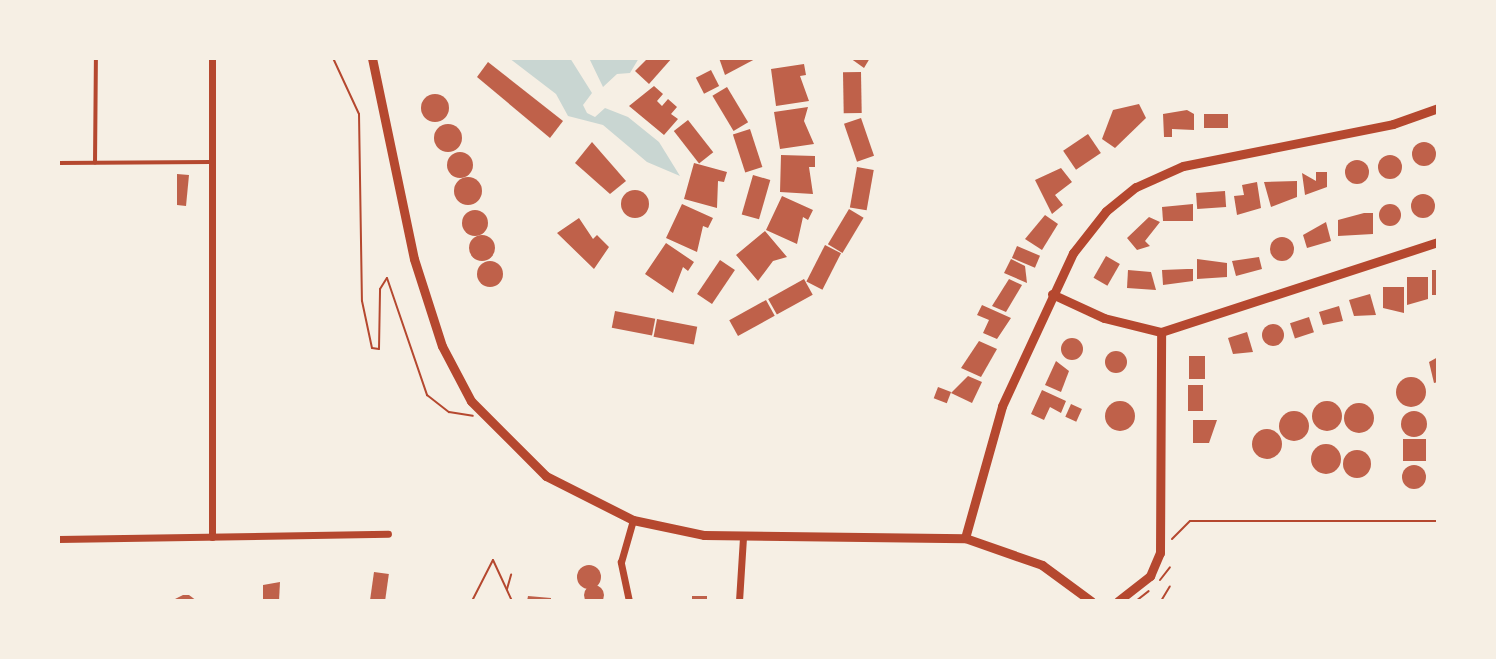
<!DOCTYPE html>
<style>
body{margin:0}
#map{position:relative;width:1496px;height:659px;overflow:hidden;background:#f6efe4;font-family:Jost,sans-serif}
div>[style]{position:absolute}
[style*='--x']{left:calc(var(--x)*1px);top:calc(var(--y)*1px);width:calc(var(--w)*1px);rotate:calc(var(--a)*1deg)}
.water>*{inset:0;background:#c9d6d2}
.building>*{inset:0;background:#bf614a;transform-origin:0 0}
.round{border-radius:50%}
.path>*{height:2px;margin:-1px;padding:0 1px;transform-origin:1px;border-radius:1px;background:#b5482f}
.service>*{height:3.5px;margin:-1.75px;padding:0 1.75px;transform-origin:1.75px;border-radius:1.75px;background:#b5482f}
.minor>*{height:7px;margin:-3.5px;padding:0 3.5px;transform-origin:3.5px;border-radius:3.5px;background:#b5482f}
.tertiary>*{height:9px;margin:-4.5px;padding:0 4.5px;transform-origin:4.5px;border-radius:4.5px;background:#b5482f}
span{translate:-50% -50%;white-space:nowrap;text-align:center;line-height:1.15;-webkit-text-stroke:5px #f6efe4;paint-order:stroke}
.frame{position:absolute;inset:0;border:60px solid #f6efe4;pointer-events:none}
</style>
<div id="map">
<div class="water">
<i style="clip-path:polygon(509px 58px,570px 58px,592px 93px,583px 105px,587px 113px,595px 117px,605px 108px,628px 117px,659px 142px,680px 176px,647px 162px,603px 125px,568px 116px,556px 94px)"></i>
<i style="clip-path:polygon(589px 58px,639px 58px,630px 73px,617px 74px,603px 87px)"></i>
</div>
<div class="building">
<i style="clip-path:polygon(648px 58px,672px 58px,649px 84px,635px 71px)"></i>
<i style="clip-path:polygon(719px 58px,757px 58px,725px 75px)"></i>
<i style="clip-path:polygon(850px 58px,870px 58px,864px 68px)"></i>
<i style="clip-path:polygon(488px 62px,563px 121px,550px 138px,477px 77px)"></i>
<i style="clip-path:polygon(804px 64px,806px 75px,800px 76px,809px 101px,776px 106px,771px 69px)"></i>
<i style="left:711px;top:70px;width:18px;height:17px;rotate:63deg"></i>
<i style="left:861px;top:72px;width:41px;height:18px;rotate:89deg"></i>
<i style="clip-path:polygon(654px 86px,663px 94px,657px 101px,662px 106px,668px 99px,677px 107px,671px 114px,678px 119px,664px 135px,629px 106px)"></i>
<i style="left:727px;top:87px;width:41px;height:17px;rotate:59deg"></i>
<i class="round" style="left:421px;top:94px;width:28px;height:28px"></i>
<i style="clip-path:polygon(1139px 104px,1146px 118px,1115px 148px,1102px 139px,1113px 110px)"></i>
<i style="clip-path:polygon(808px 107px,804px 121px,814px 144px,780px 149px,774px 112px)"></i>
<i style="clip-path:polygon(1187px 110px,1194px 114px,1194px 130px,1172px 129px,1172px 137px,1164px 137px,1163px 114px)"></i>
<i style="left:1228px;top:114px;width:14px;height:24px;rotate:90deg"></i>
<i style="left:861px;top:118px;width:40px;height:18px;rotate:71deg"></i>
<i style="left:688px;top:120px;width:41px;height:18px;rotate:52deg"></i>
<i class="round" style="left:434px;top:124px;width:28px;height:28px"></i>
<i style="left:750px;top:129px;width:40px;height:18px;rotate:72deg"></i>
<i style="left:1088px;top:134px;width:23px;height:30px;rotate:56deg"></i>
<i style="clip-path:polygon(592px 142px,626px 181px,610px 194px,575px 163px)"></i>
<i class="round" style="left:1412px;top:142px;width:24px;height:24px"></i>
<i class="round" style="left:447px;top:152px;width:26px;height:26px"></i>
<i class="round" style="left:1378px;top:155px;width:24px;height:24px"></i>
<i style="clip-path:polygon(781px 155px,815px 156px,815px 167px,809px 167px,813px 194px,780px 192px)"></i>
<i class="round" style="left:1345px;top:160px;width:24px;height:24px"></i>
<i style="clip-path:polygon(694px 163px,727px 172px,724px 182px,718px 181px,717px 208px,684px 199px)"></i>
<i style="left:857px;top:167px;width:17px;height:41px;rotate:10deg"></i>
<i style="clip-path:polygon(1061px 168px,1072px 182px,1055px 195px,1063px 205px,1052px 214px,1035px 180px)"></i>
<i style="clip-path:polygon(1316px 172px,1327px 172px,1327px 187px,1305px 195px,1302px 173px,1316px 181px)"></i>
<i style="clip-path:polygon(177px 174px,189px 175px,186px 206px,177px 205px)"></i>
<i style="left:753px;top:175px;width:18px;height:41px;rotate:16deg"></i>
<i class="round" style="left:454px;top:177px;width:28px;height:28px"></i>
<i style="clip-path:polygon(1297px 181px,1297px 197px,1271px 207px,1264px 182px)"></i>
<i style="clip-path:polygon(1257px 182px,1261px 208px,1237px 215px,1234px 196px,1244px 195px,1242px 185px)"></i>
<i class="round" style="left:621px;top:190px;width:28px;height:28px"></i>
<i style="left:1225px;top:191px;width:16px;height:29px;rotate:86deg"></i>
<i class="round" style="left:1411px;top:194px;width:24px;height:24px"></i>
<i style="clip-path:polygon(782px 196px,813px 210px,808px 220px,803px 217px,797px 244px,766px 230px)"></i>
<i class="round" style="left:1379px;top:204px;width:22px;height:22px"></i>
<i style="clip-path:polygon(682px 204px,713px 218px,708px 228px,703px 226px,697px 252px,666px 238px)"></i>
<i style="clip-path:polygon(1193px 204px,1193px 221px,1163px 221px,1162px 207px)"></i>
<i style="left:849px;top:209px;width:17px;height:41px;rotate:31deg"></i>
<i class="round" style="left:462px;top:210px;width:26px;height:26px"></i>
<i style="clip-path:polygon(1364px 213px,1373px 213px,1373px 234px,1338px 236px,1338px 220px)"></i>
<i style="clip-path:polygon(1045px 215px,1058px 224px,1042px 250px,1025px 239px)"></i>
<i style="clip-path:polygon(1149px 217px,1160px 222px,1145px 241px,1150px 246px,1137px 250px,1127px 238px)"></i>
<i style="clip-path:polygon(579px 218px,593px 239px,597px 235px,609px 247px,594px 269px,557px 233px)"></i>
<i style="clip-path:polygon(1326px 222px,1331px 241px,1307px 248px,1303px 235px)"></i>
<i style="clip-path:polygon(765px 231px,787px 257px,773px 261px,758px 281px,736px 255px)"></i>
<i class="round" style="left:469px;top:235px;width:26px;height:26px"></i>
<i class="round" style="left:1270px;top:237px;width:24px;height:24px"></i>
<i style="clip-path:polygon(666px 243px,694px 262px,688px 271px,683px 267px,673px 293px,645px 274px)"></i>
<i style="left:825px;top:245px;width:18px;height:41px;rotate:27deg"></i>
<i style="left:1017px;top:246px;width:25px;height:13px;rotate:23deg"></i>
<i style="left:1106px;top:256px;width:16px;height:25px;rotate:30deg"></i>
<i style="clip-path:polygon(1259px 257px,1262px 269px,1236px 276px,1232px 261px)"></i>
<i style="clip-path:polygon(1011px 259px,1025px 266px,1027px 283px,1004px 273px)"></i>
<i style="clip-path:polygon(1197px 259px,1227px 263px,1227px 277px,1197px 279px)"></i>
<i style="left:720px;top:260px;width:18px;height:41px;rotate:34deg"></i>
<i class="round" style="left:477px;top:261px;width:26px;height:26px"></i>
<i style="clip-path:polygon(1187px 269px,1193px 269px,1193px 281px,1163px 285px,1162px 270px)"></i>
<i style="clip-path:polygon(1128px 270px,1151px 272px,1156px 290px,1127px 288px)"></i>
<i style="left:1432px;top:270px;width:6px;height:25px"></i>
<i style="clip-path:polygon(1407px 277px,1428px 277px,1428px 299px,1407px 305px)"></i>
<i style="left:804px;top:279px;width:18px;height:41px;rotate:61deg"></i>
<i style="clip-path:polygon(1009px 279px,1022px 285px,1006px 312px,992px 306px)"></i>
<i style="clip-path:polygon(1383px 287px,1404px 287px,1404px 313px,1383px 308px)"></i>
<i style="clip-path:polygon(1370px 294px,1376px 315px,1354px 316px,1349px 300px)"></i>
<i style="left:766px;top:300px;width:18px;height:42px;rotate:61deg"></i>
<i style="clip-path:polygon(982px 305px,1011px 318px,997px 339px,983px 333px,989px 320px,977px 315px)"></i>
<i style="clip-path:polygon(1339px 306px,1343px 321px,1323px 325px,1319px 312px)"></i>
<i style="left:615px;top:311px;width:41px;height:17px;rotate:11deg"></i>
<i style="left:1309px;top:317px;width:16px;height:20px;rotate:72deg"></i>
<i style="left:657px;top:319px;width:41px;height:18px;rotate:11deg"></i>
<i class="round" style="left:1262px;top:324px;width:22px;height:22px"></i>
<i style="clip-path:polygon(1247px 332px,1253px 352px,1233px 354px,1228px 338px)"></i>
<i class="round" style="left:1061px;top:338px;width:22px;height:22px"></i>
<i style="clip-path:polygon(979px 341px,997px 349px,981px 377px,961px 368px)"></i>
<i class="round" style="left:1105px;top:351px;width:22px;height:22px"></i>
<i style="left:1189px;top:356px;width:16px;height:23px"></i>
<i style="clip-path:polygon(1438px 357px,1438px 382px,1434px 383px,1429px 362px)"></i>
<i style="clip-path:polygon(1056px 361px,1069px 371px,1061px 392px,1045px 385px)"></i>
<i style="clip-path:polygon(968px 376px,982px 382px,972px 403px,951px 393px)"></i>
<i class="round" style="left:1396px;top:377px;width:30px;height:30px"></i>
<i style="left:1188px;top:385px;width:15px;height:26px"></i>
<i style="left:938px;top:387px;width:14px;height:12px;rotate:21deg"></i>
<i style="clip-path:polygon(1042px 390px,1066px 401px,1061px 413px,1050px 407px,1044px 420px,1031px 414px)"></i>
<i class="round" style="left:1105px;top:401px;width:30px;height:30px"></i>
<i class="round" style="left:1312px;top:401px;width:30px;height:30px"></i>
<i class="round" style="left:1344px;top:403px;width:30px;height:30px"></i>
<i style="left:1071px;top:404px;width:12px;height:14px;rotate:24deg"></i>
<i class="round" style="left:1401px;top:411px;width:26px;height:26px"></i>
<i class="round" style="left:1279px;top:411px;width:30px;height:30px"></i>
<i style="clip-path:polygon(1193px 420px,1217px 420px,1209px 443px,1193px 443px)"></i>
<i class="round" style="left:1252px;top:429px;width:30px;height:30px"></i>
<i style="left:1403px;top:439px;width:23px;height:22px"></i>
<i class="round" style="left:1311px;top:444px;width:30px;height:30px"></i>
<i class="round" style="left:1343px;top:450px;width:28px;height:28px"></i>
<i class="round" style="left:1402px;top:465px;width:24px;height:24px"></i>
<i class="round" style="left:577px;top:565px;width:24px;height:24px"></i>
<i style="left:374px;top:572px;width:15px;height:28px;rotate:8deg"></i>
<i style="clip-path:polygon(280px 582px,279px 601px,263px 601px,263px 585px)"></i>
<i class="round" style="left:584px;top:585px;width:20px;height:20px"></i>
<i style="clip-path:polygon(183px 595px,189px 595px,197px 601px,171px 601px)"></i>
<i style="clip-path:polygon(528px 596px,551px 598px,551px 601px,527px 601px)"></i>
<i style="left:692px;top:596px;width:15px;height:5px"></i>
</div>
<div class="path">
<i style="--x:333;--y:58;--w:62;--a:65.1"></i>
<i style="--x:359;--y:114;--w:187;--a:89.1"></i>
<i style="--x:362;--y:301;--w:48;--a:78"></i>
<i style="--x:372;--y:348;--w:7;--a:8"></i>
<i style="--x:379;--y:349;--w:60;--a:-89"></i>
<i style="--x:380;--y:289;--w:13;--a:-58"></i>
<i style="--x:387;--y:278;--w:124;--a:71.1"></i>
<i style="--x:427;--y:395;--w:28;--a:38"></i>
<i style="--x:449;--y:412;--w:24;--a:9"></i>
<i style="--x:1172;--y:539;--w:25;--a:-45"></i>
<i style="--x:1190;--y:521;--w:248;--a:0"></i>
<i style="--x:1160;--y:580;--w:16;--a:-52"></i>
<i style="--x:507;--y:589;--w:15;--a:-74"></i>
<i style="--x:472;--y:601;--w:46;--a:-62.9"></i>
<i style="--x:493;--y:560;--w:45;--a:65.1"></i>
<i style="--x:1136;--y:601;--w:16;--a:-38"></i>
<i style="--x:1161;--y:601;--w:17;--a:-59"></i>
</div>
<div class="service">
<i style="--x:58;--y:163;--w:153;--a:-0.4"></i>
<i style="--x:95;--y:163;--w:105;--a:-89.5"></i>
</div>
<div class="minor">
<i style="--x:212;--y:58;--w:479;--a:90"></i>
<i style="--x:58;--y:539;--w:330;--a:-0.9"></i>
<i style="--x:629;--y:601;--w:40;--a:-102"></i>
<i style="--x:621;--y:562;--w:44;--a:-74.1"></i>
<i style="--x:739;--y:601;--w:64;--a:-86.4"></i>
</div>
<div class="tertiary">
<i style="--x:372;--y:58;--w:205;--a:78.2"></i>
<i style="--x:414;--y:259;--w:91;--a:72.2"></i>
<i style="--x:442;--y:346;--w:62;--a:62.2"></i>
<i style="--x:471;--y:401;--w:106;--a:45"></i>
<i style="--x:546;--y:476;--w:97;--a:26.8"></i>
<i style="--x:633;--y:520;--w:73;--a:11.9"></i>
<i style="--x:704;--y:535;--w:261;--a:0.7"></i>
<i style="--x:965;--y:538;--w:82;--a:19.3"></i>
<i style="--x:1042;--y:565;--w:61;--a:36.3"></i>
<i style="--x:1052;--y:294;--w:57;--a:24.8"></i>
<i style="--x:1104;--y:318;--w:59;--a:13.8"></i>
<i style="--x:965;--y:538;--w:137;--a:-74.3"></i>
<i style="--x:1002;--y:406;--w:169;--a:-65.1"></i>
<i style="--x:1073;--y:253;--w:53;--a:-51.8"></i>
<i style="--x:1106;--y:211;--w:38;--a:-39"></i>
<i style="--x:1136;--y:187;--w:51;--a:-24.1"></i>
<i style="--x:1183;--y:166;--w:214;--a:-11.3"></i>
<i style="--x:1393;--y:124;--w:48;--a:-19.6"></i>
<i style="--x:1118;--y:601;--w:41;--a:-38"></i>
<i style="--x:1150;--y:576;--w:25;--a:-67"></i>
<i style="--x:1160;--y:553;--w:221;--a:-89.7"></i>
<i style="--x:1161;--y:332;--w:291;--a:-18"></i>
</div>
<div class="frame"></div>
</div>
